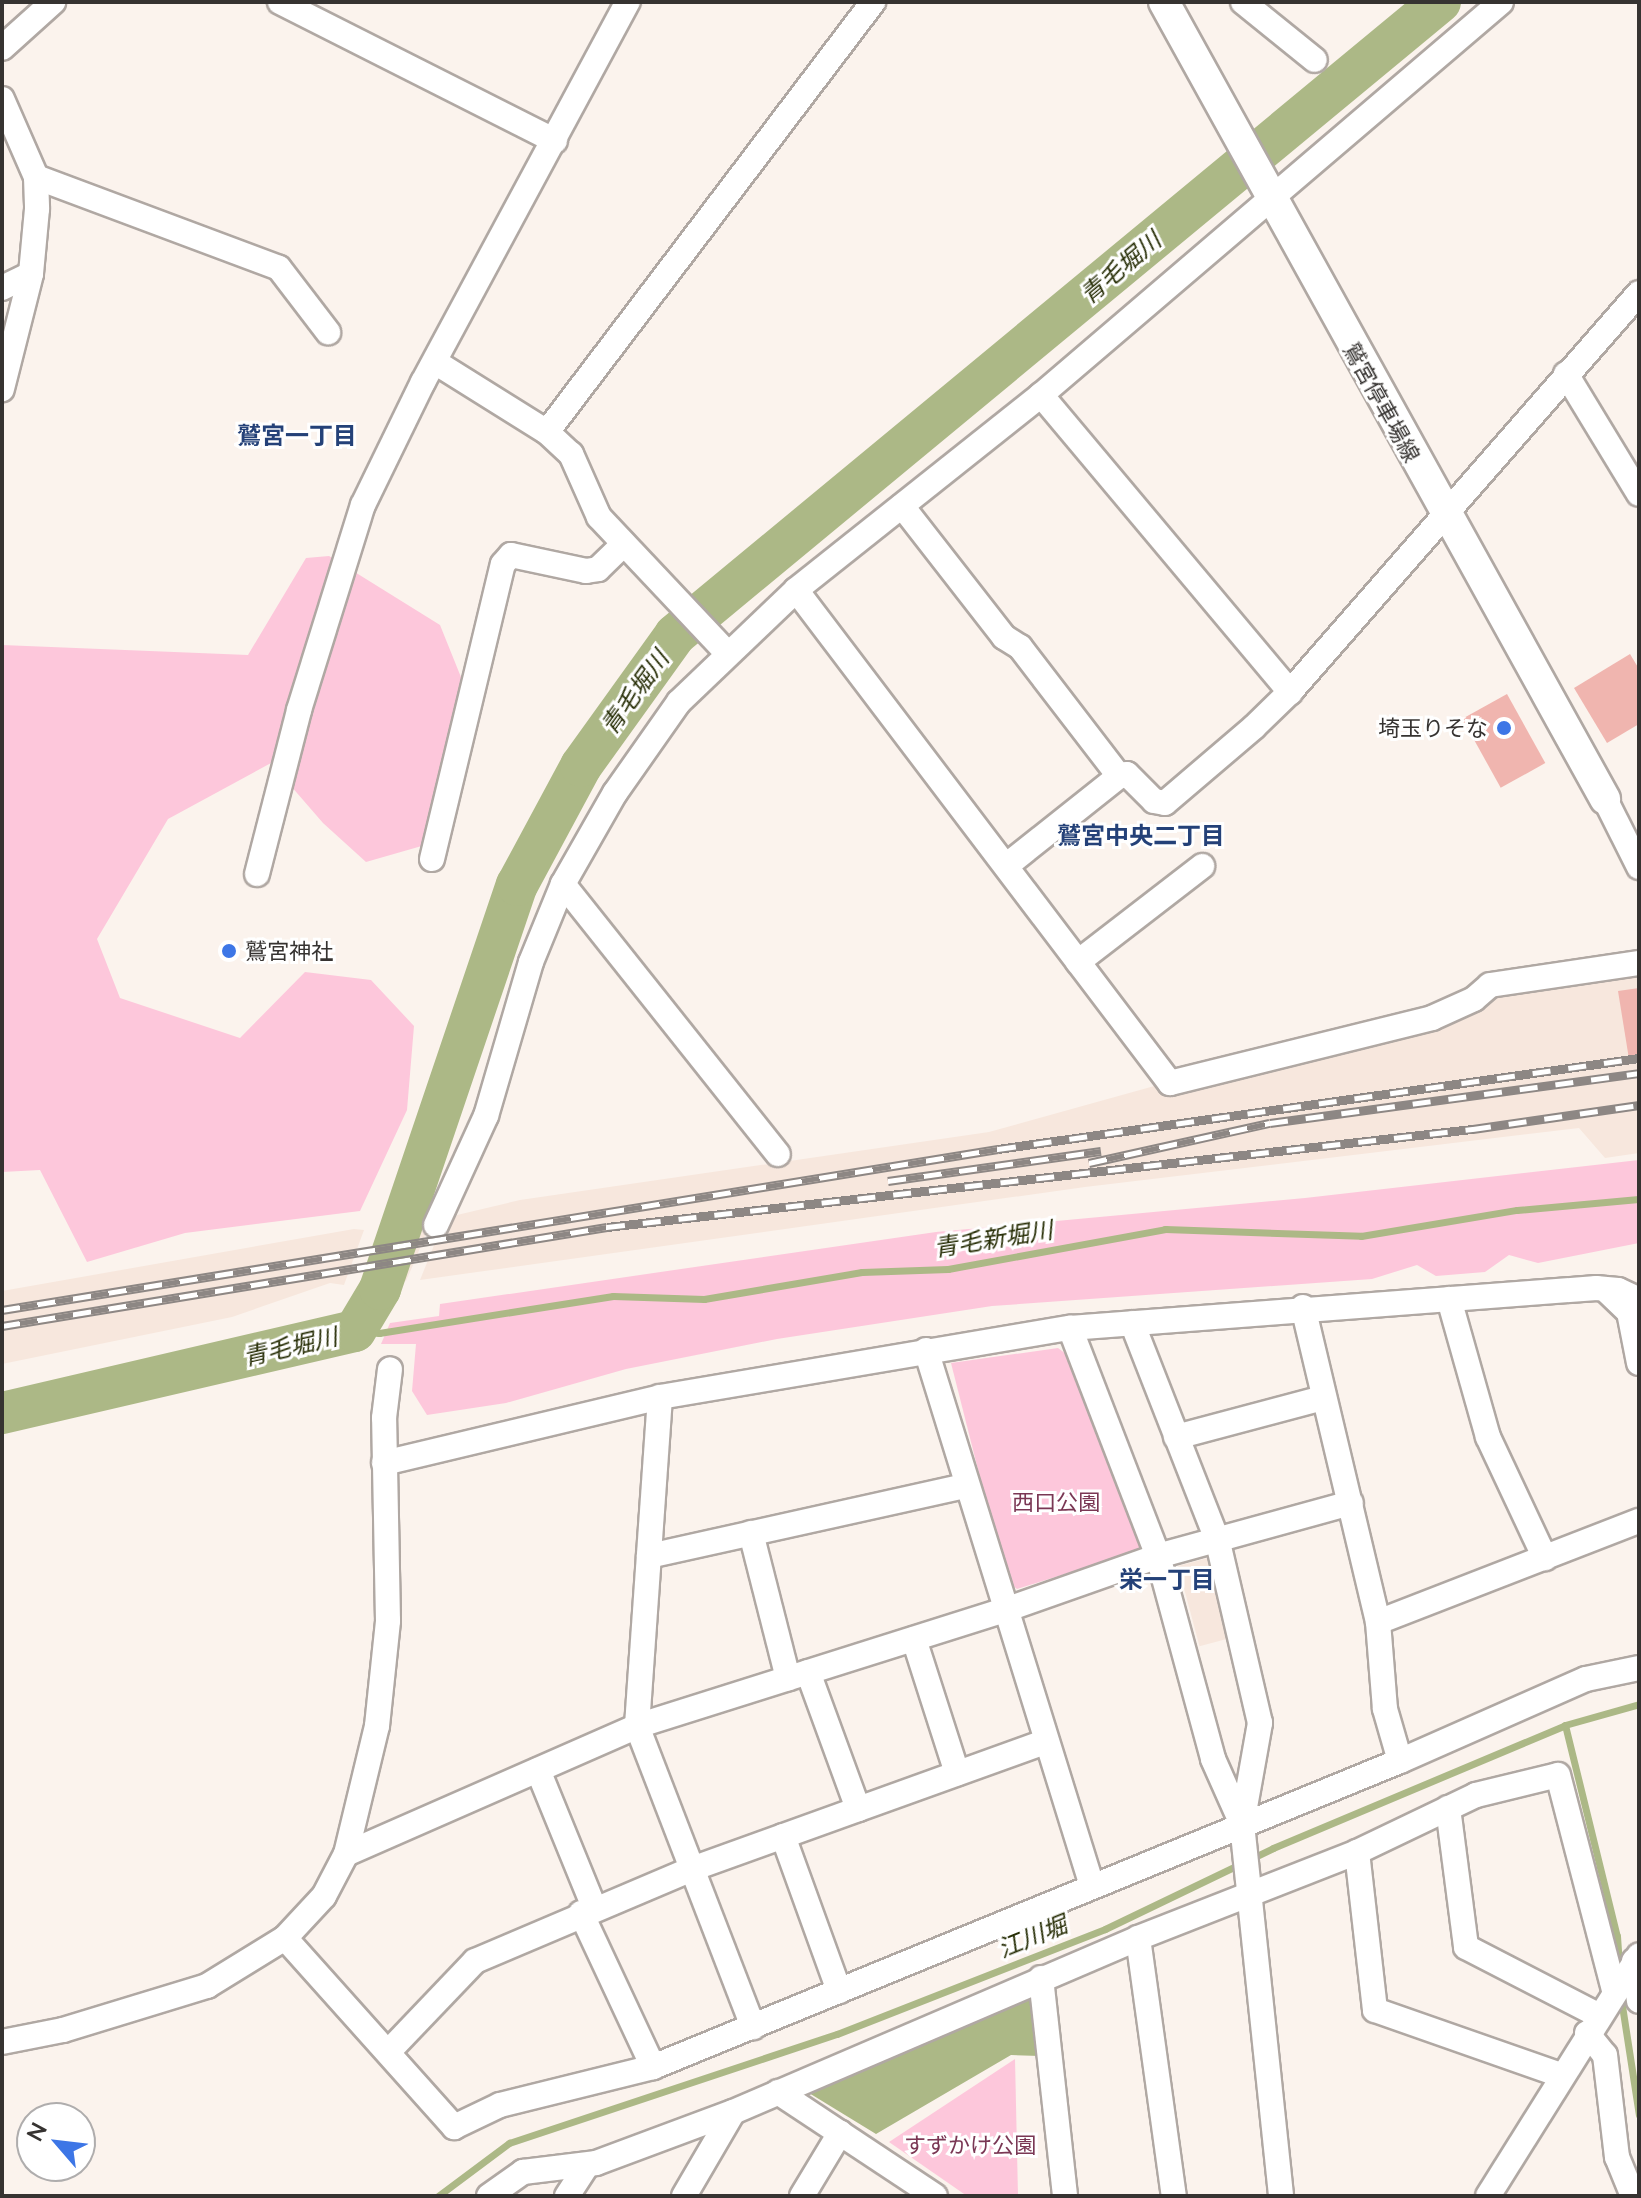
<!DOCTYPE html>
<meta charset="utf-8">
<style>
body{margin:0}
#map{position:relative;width:1641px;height:2198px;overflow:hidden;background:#fbf3ed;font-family:Lato,"Noto Sans JP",sans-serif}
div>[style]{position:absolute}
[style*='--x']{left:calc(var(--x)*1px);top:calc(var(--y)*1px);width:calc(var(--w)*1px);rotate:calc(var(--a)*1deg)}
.built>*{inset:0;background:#f7e7dd;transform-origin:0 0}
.green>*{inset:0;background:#fdc7db}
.water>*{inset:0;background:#acb886}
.stream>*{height:7px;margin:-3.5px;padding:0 3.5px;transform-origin:3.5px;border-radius:3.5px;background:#acb886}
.river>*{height:42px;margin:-21px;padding:0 21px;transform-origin:21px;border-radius:21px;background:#acb886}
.building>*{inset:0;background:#f0b5af;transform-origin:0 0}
.roads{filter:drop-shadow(2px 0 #b0a8a3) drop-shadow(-2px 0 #b0a8a3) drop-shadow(0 2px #b0a8a3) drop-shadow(0 -2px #b0a8a3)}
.minor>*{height:24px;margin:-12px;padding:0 12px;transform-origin:12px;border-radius:12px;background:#fff}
.major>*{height:30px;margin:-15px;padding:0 15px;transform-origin:15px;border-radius:15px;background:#fff}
.rail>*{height:9px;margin-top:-4.5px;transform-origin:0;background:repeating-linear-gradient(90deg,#fff 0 18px,#8d8784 0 36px);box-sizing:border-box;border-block:2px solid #8d8784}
.dots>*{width:22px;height:22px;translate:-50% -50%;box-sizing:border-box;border:4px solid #fff;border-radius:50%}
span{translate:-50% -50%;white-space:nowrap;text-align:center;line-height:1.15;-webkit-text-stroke:6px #fff;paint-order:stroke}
.street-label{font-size:22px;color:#363331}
.poi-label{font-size:22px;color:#363331}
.right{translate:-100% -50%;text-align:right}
.left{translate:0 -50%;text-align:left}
.park-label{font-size:22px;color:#7a3754}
.water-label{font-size:24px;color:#272e06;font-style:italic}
.neighbourhood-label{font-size:24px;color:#244178;font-weight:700}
.frame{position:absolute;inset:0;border:4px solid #363331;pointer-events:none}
.north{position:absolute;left:16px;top:2102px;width:80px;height:80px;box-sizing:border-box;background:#fff;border:2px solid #afadad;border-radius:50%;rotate:298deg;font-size:22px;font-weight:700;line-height:32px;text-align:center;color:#363331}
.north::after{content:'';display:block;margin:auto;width:28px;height:36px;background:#3d76e6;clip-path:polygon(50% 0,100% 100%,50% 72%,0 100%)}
</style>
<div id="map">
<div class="built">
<i style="clip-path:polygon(1639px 973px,1639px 1153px,1605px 1158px,1579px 1128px,1085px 1187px,420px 1280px,439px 1233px,457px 1215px,520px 1200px,989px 1132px,1496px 991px)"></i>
<i style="clip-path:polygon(426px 1218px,429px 1226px,413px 1265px,406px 1281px,399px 1283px,396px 1277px,411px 1229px)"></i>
<i style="clip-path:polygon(354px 1229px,364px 1230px,344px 1285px,330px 1283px,232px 1317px,2px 1364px,2px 1291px)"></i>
<i style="left:1208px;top:1558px;width:83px;height:31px;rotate:75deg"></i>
</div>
<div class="green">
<i style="clip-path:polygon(329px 556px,440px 625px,473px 707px,446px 839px,366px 862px,323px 823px,271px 763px,168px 819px,97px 939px,120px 998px,240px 1038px,305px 972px,371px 980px,414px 1026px,407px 1110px,360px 1211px,185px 1233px,87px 1262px,40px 1170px,2px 1172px,2px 645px,248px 655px,306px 558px)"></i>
<i style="clip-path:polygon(1639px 1160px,1639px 1243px,1538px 1263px,1509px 1255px,1485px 1272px,1436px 1276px,1417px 1265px,1372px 1279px,992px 1306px,777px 1339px,626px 1369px,506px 1403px,427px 1415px,412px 1391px,416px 1344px,381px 1344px,390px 1323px,439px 1316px,440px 1304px,936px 1232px,1305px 1198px)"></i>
<i style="clip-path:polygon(1058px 1348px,1070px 1357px,1148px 1548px,1017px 1589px,1006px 1580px,951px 1363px)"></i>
<i style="clip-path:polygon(1015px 2059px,1018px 2196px,967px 2196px,889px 2142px)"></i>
</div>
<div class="water">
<i style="clip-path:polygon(1031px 1999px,1040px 2056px,1011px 2055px,876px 2134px,809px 2093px)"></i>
</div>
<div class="stream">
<i style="--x:355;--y:1331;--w:24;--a:5"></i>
<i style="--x:379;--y:1333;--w:237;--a:-9"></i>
<i style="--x:613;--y:1296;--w:91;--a:1.9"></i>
<i style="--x:704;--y:1299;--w:160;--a:-9.7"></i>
<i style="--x:862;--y:1272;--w:86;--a:-2"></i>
<i style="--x:948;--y:1269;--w:221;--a:-10.4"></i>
<i style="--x:1165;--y:1229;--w:196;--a:2"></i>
<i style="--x:1361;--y:1236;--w:158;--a:-9.5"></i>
<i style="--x:1517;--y:1210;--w:122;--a:-5.2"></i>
<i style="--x:1565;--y:1725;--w:217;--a:76.2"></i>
<i style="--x:1617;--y:1936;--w:31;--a:86"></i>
<i style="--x:1621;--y:1999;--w:117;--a:81.2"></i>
<i style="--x:438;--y:2196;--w:89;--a:-36.7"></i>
<i style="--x:509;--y:2143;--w:346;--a:-18.4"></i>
<i style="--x:837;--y:2034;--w:288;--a:-21.4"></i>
<i style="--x:1105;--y:1929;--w:187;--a:-25.7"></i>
<i style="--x:1273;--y:1848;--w:317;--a:-22.8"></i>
<i style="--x:1565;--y:1725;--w:77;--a:-15.8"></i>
</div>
<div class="river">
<i style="--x:2;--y:1413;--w:362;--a:-13.1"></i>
<i style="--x:355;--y:1331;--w:49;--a:-59.2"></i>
<i style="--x:380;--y:1289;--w:427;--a:-71.3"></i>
<i style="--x:517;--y:885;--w:135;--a:-61.7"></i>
<i style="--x:581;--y:766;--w:161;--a:-54.3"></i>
<i style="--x:675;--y:635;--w:993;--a:-39.61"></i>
</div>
<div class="building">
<i style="clip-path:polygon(1630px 654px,1639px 669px,1639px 724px,1607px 743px,1574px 688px)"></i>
<i style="left:1507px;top:694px;width:79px;height:51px;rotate:61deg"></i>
<i style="clip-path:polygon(1639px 988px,1639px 1058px,1629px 1059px,1618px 991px)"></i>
</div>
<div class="roads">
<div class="minor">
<i style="--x:280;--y:2;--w:308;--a:26.8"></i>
<i style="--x:1243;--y:2;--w:92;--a:38.9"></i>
<i style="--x:2;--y:48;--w:69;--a:-42"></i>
<i style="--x:2;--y:99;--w:85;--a:66.4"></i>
<i style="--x:36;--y:177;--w:32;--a:88"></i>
<i style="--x:37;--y:209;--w:65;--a:95.3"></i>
<i style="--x:31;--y:274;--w:119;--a:104.2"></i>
<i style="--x:36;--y:177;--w:259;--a:20.5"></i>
<i style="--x:279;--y:268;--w:81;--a:52.6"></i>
<i style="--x:2;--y:288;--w:32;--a:-26"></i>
<i style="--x:435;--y:362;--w:132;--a:32"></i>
<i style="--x:547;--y:432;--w:33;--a:43"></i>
<i style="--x:571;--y:454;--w:69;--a:66"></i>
<i style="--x:599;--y:517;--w:188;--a:46.7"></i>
<i style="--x:1566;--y:374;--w:140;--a:58.7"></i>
<i style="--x:1041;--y:395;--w:388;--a:50"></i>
<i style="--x:547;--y:432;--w:540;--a:-52.83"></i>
<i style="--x:902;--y:506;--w:166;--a:52.1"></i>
<i style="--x:1004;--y:637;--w:19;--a:32"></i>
<i style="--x:1020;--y:647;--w:163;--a:52.5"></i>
<i style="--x:796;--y:590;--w:619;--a:52.82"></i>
<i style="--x:1170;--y:1083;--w:270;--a:-13.9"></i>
<i style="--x:1432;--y:1018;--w:46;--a:-24.3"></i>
<i style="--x:1474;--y:999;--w:21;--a:-41"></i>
<i style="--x:1490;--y:985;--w:151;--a:-8.4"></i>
<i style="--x:1605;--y:799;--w:76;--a:63.4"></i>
<i style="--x:432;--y:859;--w:303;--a:-76.5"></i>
<i style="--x:503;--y:564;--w:12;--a:-48"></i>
<i style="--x:511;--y:555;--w:77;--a:12"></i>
<i style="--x:586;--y:571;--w:12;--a:-9"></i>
<i style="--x:598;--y:569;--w:36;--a:-44"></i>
<i style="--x:1006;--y:866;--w:144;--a:-38.5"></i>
<i style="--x:1119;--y:776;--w:8;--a:-14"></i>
<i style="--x:1127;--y:774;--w:38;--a:45"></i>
<i style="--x:1154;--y:801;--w:11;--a:10"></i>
<i style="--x:1165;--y:803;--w:117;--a:-40.5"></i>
<i style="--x:1254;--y:727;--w:50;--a:-44.2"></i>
<i style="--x:1290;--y:692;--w:530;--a:-48.82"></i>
<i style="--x:257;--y:874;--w:169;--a:-75.6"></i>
<i style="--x:299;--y:710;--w:215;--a:-72.7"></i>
<i style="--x:363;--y:505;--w:137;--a:-64"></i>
<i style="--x:423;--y:382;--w:432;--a:-61.7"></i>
<i style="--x:563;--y:884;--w:345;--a:51.5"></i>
<i style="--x:1078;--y:962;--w:157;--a:-37.7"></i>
<i style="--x:436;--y:1225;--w:120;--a:-65.4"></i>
<i style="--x:486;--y:1116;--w:160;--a:-73.7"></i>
<i style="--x:531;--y:962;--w:84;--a:-67.7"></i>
<i style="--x:563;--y:884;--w:105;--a:-60.3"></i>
<i style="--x:615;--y:793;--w:111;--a:-54.9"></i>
<i style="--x:679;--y:702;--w:162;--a:-43.7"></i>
<i style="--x:796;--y:590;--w:313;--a:-38.5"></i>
<i style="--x:1041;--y:395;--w:605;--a:-40.51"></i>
<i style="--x:1608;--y:1292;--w:29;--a:44"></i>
<i style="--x:1629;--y:1312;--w:52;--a:78.9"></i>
<i style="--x:1449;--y:1299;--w:143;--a:74.2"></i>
<i style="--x:1488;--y:1437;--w:134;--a:64.8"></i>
<i style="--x:1303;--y:1307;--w:324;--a:76.6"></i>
<i style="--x:1378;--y:1622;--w:87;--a:85.4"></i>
<i style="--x:1385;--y:1709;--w:54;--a:73.9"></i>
<i style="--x:1070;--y:1328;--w:244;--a:68.9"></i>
<i style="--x:1158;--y:1556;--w:210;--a:74.8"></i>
<i style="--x:1213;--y:1759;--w:71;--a:66"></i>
<i style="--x:1242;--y:1824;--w:103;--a:-79.9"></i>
<i style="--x:1260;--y:1723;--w:186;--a:-103.1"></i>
<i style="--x:1218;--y:1542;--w:235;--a:-111.4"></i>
<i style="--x:926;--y:1350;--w:561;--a:72.79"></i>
<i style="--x:660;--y:1397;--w:330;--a:94"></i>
<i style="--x:637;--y:1726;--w:323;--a:68.9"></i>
<i style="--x:1176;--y:1437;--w:152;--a:-14.9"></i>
<i style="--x:384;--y:1463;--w:284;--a:-13.4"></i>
<i style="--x:660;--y:1397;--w:416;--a:-9.6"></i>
<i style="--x:1070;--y:1328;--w:528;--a:-4.35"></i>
<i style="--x:1596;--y:1288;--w:22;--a:5"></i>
<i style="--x:1618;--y:1290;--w:23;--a:25"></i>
<i style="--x:751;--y:1533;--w:150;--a:75.7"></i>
<i style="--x:649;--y:1556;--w:323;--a:-12.5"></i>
<i style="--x:1378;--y:1622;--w:280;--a:-21.2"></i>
<i style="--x:914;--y:1639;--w:141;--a:72.2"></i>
<i style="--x:808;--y:1672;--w:146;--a:69.9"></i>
<i style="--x:538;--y:1770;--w:148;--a:67.8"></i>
<i style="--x:1448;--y:1808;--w:140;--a:82.6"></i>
<i style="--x:1466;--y:1947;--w:148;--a:27.3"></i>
<i style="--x:1242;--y:1824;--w:374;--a:84"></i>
<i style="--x:783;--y:1836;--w:165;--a:70.1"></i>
<i style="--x:1357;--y:1852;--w:159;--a:83.5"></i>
<i style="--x:1375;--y:2010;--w:197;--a:19.3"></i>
<i style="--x:346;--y:1854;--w:318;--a:-23.7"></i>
<i style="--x:637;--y:1726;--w:386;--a:-17.5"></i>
<i style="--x:1005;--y:1610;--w:162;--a:-19.4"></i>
<i style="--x:1158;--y:1556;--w:200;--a:-15.4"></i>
<i style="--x:581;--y:1913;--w:170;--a:64.9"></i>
<i style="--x:285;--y:1938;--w:254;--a:48.2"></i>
<i style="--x:454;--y:2127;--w:51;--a:-25.6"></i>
<i style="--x:500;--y:2105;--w:158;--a:-13.9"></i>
<i style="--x:653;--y:2067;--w:807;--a:-22.28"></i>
<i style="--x:1400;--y:1761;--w:203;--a:-23.8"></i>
<i style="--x:1586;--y:1679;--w:54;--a:-11.7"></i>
<i style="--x:1138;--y:1938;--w:260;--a:82.1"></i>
<i style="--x:1634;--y:1961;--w:40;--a:82.9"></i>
<i style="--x:1041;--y:1978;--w:219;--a:83.7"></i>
<i style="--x:1587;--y:2033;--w:28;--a:51"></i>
<i style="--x:1605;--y:2055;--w:103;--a:83.3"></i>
<i style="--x:1617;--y:2157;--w:42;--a:67.7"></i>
<i style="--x:2;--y:2042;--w:62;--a:-11.1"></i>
<i style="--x:63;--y:2030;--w:151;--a:-17"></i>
<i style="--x:207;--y:1986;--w:92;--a:-31.6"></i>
<i style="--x:285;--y:1938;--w:57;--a:-47.1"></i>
<i style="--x:324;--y:1896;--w:47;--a:-62.4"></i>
<i style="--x:346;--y:1854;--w:132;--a:-76.4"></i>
<i style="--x:377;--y:1726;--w:106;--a:-84"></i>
<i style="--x:388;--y:1621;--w:203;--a:-91.1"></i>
<i style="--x:384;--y:1418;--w:49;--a:-83"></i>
<i style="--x:390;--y:2050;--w:123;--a:-46.3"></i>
<i style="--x:475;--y:1961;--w:236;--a:-23"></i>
<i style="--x:692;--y:1869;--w:375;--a:-19.8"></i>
<i style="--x:778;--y:2092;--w:188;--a:33.5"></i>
<i style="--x:489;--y:2196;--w:42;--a:-35.2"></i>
<i style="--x:523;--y:2172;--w:74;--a:-7"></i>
<i style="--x:596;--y:2163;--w:146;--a:-20.4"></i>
<i style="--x:733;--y:2112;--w:441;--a:-23.2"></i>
<i style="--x:1138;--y:1938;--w:235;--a:-21.4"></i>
<i style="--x:1357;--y:1852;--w:132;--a:-25.6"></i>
<i style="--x:1476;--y:1795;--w:84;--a:-13.7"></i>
<i style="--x:1558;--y:1775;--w:222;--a:75.4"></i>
<i style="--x:567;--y:2196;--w:37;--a:-57"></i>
<i style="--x:684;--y:2196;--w:97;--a:-59.7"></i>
<i style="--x:802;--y:2196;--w:74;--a:-58.9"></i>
<i style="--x:1488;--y:2196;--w:284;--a:-57.9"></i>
</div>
<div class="major">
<i style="--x:1164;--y:2;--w:911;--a:61.04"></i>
</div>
</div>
<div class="rail">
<i style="--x:1089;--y:1163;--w:185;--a:-12.5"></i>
<i style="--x:1270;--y:1123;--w:372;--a:-7.7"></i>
<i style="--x:888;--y:1181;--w:215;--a:-8"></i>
<i style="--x:2;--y:1310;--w:1009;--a:-9.18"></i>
<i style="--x:998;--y:1149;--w:647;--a:-8.08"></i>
<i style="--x:2;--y:1326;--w:613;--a:-9.29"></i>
<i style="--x:607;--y:1227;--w:872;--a:-6.46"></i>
<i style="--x:1473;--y:1129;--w:168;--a:-8.2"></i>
</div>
<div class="dots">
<i style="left:1504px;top:728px;background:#3d76e6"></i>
<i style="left:229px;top:951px;background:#3d76e6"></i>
</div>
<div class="street-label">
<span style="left:1382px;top:402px;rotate:61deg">鷲宮停車場線</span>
</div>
<div class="poi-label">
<span class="right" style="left:1488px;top:728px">埼玉りそな</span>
<span class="left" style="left:245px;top:951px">鷲宮神社</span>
</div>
<div class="park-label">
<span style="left:1056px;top:1502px">西口公園</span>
<span style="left:970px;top:2145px">すずかけ公園</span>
</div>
<div class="water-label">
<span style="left:1120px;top:267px;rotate:-40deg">青毛堀川</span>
<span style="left:634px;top:692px;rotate:-54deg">青毛堀川</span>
<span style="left:993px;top:1238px;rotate:-9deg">青毛新堀川</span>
<span style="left:290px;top:1346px;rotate:-13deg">青毛堀川</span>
<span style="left:1032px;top:1936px;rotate:-22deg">江川堀</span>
</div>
<div class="neighbourhood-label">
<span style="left:297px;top:435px">鷲宮一丁目</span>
<span style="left:1141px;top:835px">鷲宮中央二丁目</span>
<span style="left:1167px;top:1579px">栄一丁目</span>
</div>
<div class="frame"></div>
<div class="north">N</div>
</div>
